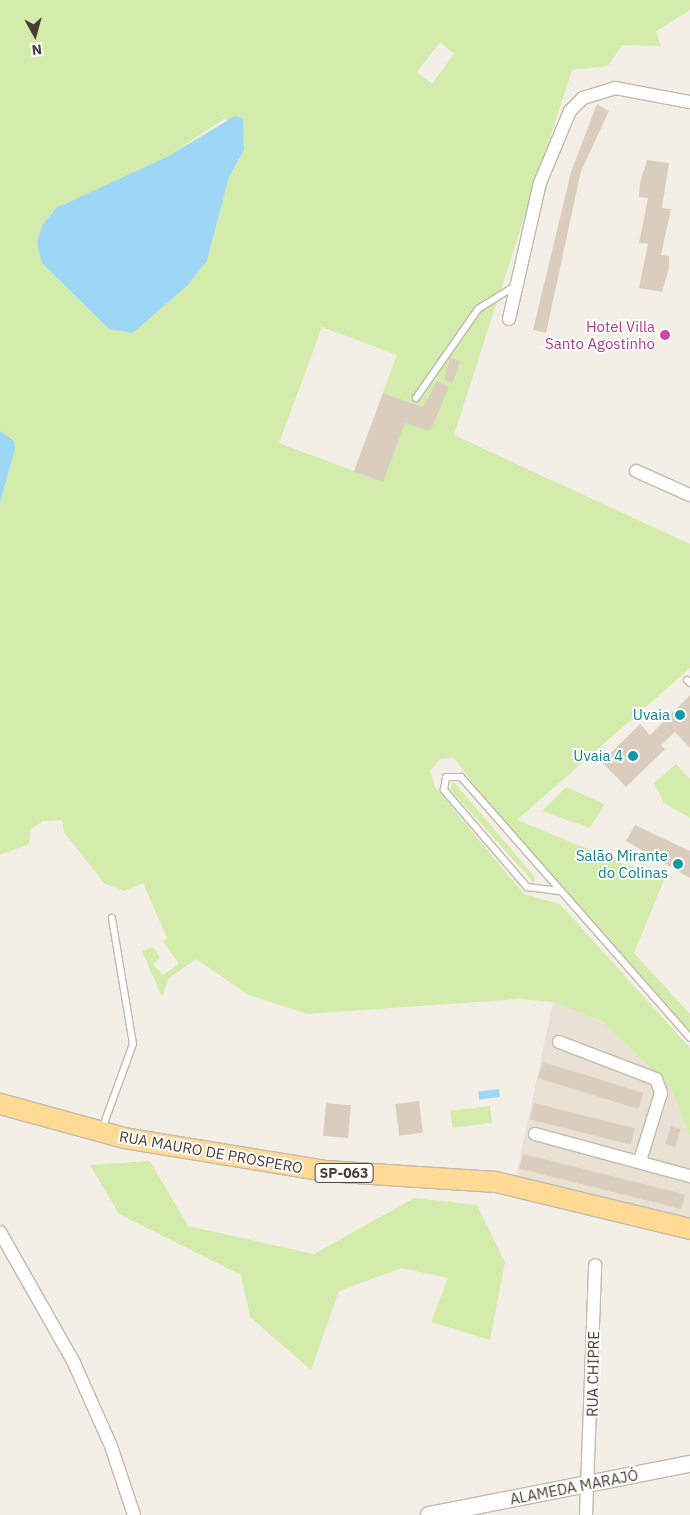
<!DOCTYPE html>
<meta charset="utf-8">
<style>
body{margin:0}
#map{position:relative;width:690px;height:1515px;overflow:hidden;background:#f4efe6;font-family:"IBM Plex Sans",sans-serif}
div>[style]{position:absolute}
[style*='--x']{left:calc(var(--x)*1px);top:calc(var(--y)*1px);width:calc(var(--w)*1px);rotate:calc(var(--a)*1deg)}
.residential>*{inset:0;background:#e9e1d4}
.green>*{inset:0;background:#d3ecac;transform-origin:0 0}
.water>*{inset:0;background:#9ed7f6;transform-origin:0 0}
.building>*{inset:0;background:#dacdbe;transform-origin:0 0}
.roads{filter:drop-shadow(1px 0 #c3b9ab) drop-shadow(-1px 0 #c3b9ab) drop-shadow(0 1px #c3b9ab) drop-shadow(0 -1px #c3b9ab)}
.service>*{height:6px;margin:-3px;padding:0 3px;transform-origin:3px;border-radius:3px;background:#fff}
.minor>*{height:12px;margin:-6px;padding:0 6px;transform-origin:6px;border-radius:6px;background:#fff}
.tertiary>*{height:16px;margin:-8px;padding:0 8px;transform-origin:8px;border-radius:8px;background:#fff}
.primary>*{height:20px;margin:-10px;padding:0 10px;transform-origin:10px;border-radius:10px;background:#ffda94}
.dots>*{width:14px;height:14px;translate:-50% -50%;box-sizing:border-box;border:2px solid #fff;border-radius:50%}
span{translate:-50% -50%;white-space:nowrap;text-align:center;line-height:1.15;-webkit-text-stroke:4px #fff;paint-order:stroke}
.shield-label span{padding:1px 4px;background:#fff;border:1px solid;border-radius:4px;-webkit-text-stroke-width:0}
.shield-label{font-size:14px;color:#483f35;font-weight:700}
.hotel-label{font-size:15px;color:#b23c85}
.right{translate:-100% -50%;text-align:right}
.culture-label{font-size:15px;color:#0d838f}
.street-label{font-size:15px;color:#483f35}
.north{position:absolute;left:10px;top:10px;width:50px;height:50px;-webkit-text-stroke:4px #fff;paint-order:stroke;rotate:173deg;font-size:14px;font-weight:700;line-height:20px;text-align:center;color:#483f35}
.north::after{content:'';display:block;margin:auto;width:18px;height:22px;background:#483f35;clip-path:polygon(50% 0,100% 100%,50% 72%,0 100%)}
</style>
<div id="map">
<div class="residential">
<i style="clip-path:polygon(553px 1002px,602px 1021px,671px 1088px,690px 1137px,690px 1220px,515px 1181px)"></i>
</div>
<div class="green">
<i style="clip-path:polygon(evenodd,0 0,690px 0,690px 10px,656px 31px,661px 46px,622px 45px,608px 66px,572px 70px,454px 435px,690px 544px,690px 668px,517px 820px,664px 880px,634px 953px,690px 1014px,690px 1032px,505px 826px,454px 758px,440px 759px,430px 771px,435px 787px,524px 894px,560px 904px,690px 1048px,690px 1137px,671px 1088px,602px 1021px,553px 1002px,520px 999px,307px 1014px,249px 995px,196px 959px,169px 978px,162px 997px,142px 951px,153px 947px,160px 958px,153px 964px,163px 975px,179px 964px,163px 941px,167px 938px,143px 883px,124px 891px,104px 883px,64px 832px,62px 820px,43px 821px,31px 829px,29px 844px,0 855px,0 503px,11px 464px,0 431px,0 0,440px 42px,454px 54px,432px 84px,417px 72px,440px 42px,0 0,225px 118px,244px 150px,229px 177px,207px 261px,187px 286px,133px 333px,167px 157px,225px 118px,0 0,322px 327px,397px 355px,354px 471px,279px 443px,322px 327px,0 0,383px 393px,412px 403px,354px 471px,383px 393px)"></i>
<i style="clip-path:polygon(676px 764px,690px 779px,690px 818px,664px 803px,654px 783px)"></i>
<i style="clip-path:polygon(453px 781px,535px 877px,534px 883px,450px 789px)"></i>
<i style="clip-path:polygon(566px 787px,605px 804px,590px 828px,542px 811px)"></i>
<i style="left:490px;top:1106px;width:17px;height:40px;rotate:83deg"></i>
<i style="clip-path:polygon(150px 1161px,188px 1226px,314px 1254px,414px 1198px,477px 1205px,505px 1262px,490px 1340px,431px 1322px,448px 1278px,402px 1268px,339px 1291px,311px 1370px,250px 1317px,241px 1275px,119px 1214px,90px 1165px)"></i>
</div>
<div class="water">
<i style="clip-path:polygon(235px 116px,243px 119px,244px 150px,229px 177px,207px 261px,187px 286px,133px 333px,109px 329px,42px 263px,37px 243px,42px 226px,56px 208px,167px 157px)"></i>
<i style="clip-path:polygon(0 431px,14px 441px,15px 449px,0 503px)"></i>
<i style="left:499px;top:1089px;width:8px;height:21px;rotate:83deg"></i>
</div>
<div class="building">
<i style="clip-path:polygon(597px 104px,609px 111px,581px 171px,546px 333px,533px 330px,571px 172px)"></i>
<i style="clip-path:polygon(647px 160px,669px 163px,662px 208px,671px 209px,661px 255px,669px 256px,669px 268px,662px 292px,639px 288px,648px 244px,639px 243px,648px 198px,639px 197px,640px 183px)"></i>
<i style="clip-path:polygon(450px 358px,460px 361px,453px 382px,444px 380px)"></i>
<i style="clip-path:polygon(437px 381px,449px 387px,430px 431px,405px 423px,383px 482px,354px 471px,383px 393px,423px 407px)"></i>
<i style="clip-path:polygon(690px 695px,690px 748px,675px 732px,661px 745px,665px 749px,626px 787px,602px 762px,640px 724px,650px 735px)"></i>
<i style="clip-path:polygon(635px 825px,690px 851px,690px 878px,626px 841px)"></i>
<i style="left:543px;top:1062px;width:105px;height:17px;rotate:17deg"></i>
<i style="left:419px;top:1101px;width:32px;height:24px;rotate:83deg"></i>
<i style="left:326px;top:1103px;width:25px;height:33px;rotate:5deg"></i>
<i style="left:534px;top:1103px;width:104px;height:17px;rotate:14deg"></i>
<i style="left:671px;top:1126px;width:10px;height:19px;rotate:17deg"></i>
<i style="left:523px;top:1154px;width:167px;height:15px;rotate:14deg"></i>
</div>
<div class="roads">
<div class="service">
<i style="--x:416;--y:398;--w:108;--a:-55.1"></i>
<i style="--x:478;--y:309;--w:44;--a:-31.9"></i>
<i style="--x:687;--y:680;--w:4;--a:45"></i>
<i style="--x:559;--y:891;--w:32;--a:-173"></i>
<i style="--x:527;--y:887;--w:128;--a:-130.6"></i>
<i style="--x:444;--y:790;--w:13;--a:-81"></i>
<i style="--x:446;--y:777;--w:15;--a:0"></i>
<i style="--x:461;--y:777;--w:347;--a:48.7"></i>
<i style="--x:102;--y:1129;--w:90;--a:-70"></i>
<i style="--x:133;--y:1044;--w:128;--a:-99.5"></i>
</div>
<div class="minor">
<i style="--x:509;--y:319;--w:139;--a:-77.2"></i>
<i style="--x:540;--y:183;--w:78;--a:-67.4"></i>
<i style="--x:570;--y:111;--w:18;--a:-45"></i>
<i style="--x:583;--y:98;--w:34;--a:-17"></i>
<i style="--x:615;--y:88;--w:76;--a:10.6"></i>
<i style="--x:636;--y:471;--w:59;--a:24"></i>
<i style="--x:559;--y:1042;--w:104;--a:20.9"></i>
<i style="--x:656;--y:1079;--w:15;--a:70"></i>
<i style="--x:661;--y:1093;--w:71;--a:107.2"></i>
<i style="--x:535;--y:1134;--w:161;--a:15.2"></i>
<i style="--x:0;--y:1232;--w:150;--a:60.5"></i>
<i style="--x:74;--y:1363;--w:91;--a:66"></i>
<i style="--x:111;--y:1446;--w:73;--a:71.6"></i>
<i style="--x:586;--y:1515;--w:250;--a:-87.9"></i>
</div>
<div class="tertiary">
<i style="--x:429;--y:1515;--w:266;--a:-11.1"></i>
</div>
<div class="primary">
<i style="--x:0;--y:1104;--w:129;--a:15.3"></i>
<i style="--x:124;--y:1138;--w:205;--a:9.3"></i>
<i style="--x:326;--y:1171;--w:170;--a:3.7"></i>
<i style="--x:496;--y:1182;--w:200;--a:13.6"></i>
</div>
</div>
<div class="dots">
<i style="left:665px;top:335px;background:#d1479c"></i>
<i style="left:680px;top:715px;background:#0f9aa8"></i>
<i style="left:633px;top:756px;background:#0f9aa8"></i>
<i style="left:678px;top:864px;background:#0f9aa8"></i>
</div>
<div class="shield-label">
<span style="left:344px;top:1173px">SP-063</span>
</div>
<div class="hotel-label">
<span class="right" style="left:655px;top:335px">Hotel Villa<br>Santo Agostinho</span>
</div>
<div class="culture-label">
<span class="right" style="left:670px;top:715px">Uvaia</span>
<span class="right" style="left:623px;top:756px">Uvaia 4</span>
<span class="right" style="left:668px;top:864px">Salão Mirante<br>do Colinas</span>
</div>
<div class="street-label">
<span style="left:211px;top:1152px;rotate:10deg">RUA MAURO DE PROSPERO</span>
<span style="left:593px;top:1374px;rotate:-89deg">RUA CHIPRE</span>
<span style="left:574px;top:1487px;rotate:-11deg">ALAMEDA MARAJÓ</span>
</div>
<div class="north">N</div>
</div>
